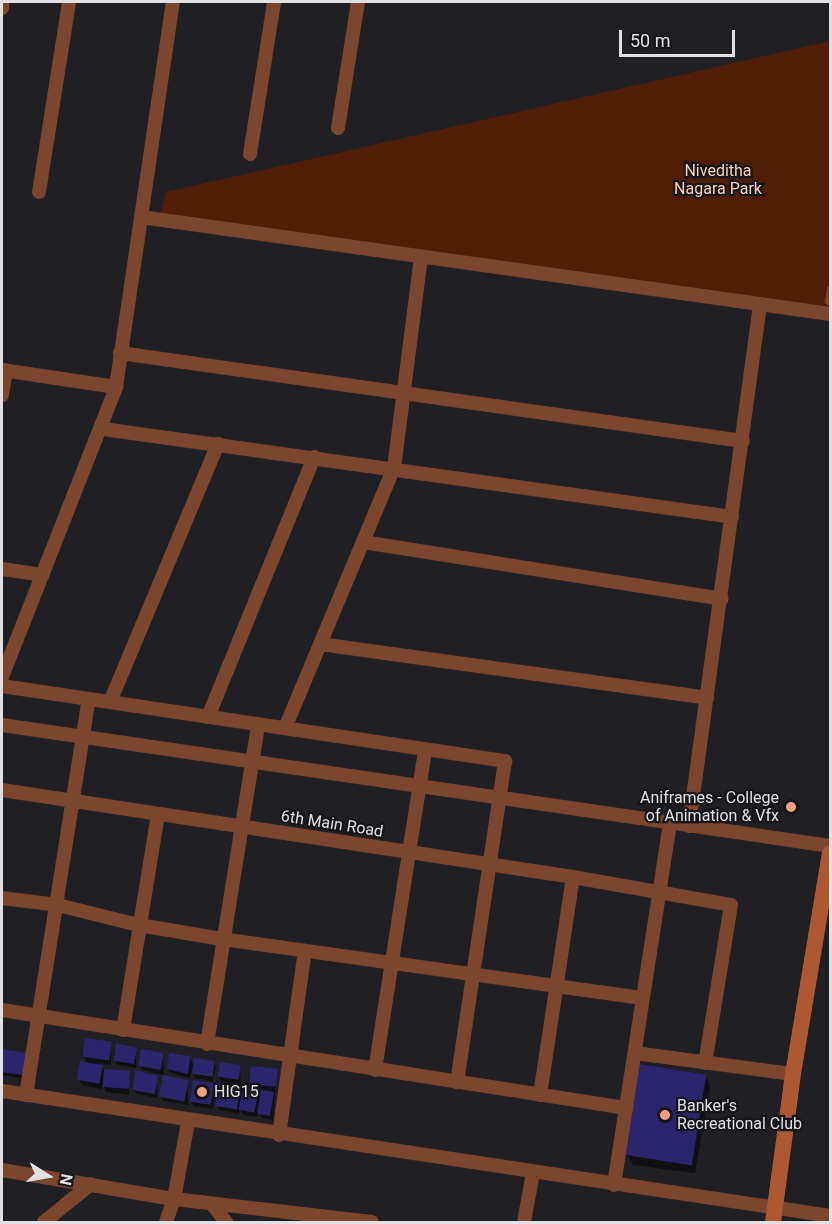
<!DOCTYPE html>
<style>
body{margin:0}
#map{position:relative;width:832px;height:1224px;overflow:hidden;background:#1f1f24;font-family:Roboto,sans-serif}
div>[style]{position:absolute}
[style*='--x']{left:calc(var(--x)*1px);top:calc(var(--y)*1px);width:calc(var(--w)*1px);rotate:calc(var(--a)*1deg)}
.green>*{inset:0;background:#501e06}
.shadow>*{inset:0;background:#0007}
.building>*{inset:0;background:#2b256e;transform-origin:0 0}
.service>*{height:7px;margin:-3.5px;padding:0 3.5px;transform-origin:3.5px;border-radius:3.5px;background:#7b452e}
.minor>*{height:14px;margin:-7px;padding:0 7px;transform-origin:7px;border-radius:7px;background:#7b452e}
.secondary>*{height:16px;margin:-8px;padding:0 8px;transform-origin:8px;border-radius:8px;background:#ae5832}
.dots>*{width:16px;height:16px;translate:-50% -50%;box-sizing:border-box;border:3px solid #16161a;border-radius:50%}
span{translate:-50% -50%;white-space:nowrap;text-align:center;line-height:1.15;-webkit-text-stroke:4.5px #16161a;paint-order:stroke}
.park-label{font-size:16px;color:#ffcfbb}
.poi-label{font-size:16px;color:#e1e1e4}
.right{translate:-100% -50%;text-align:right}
.left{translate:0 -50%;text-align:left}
.street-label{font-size:16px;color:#e1e1e4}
.frame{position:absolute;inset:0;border:3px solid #e1e1e4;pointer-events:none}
.north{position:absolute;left:18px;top:1146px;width:60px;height:60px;-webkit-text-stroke:4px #16161a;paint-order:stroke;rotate:101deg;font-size:16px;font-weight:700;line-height:24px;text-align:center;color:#e1e1e4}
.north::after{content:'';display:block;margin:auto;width:21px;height:27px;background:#e1e1e4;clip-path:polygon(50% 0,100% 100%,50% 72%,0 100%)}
.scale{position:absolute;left:619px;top:30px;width:116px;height:27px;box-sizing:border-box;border:3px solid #e1e1e4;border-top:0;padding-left:8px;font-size:18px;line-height:21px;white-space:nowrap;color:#e1e1e4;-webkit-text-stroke:4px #16161a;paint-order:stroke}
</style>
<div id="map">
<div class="green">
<i style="clip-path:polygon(830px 41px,830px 308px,160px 216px,166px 192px)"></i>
</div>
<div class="shadow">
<i style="clip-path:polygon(111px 1044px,111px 1065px,100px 1064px,104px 1070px,129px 1073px,129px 1095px,106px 1092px,103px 1085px,102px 1089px,82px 1085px,79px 1080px,88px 1064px,84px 1057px)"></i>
<i style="clip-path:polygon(136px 1049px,136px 1068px,118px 1065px,115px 1061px)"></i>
<i style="clip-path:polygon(2px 1051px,25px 1054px,25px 1079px,2px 1075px)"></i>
<i style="clip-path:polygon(163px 1055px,164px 1075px,143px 1070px,140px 1065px)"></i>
<i style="clip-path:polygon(189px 1057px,194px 1066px,214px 1062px,216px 1067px,212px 1082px,216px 1089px,213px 1109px,194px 1106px,191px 1101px,210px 1081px,195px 1078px,191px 1071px,190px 1078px,171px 1073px,168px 1069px)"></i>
<i style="clip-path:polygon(240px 1067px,241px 1085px,221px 1081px,218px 1076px)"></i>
<i style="clip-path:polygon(evenodd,277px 1071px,273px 1120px,262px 1118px,258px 1112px,257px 1117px,244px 1115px,240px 1108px,239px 1114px,219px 1110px,217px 1106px,240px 1088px,244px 1095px,255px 1091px,252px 1084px,277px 1071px,257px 1089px,263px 1090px,262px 1097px,257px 1089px)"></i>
<i style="clip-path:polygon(705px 1076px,710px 1086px,695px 1173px,633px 1165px,627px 1155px)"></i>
<i style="clip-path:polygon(157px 1077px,157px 1098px,137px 1094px,134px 1090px)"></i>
<i style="clip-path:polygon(188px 1081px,188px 1105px,163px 1101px,161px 1097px)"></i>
</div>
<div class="building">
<i style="left:85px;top:1038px;width:27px;height:19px;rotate:8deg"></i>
<i style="clip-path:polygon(116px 1043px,137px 1048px,134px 1064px,114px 1061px)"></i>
<i style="clip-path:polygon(2px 1049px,26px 1053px,23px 1075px,2px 1072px)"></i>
<i style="left:141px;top:1049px;width:23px;height:17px;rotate:10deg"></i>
<i style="clip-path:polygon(169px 1053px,190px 1056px,188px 1074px,167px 1069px)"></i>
<i style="left:194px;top:1058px;width:21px;height:16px;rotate:8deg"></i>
<i style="left:80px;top:1061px;width:23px;height:19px;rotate:10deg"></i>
<i style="left:220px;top:1062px;width:21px;height:15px;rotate:8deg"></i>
<i style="left:639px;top:1064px;width:68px;height:92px;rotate:9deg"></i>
<i style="left:251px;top:1066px;width:27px;height:18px;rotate:6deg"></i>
<i style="left:104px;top:1069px;width:26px;height:18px;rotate:4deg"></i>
<i style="clip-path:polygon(135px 1070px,158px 1076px,155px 1094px,133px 1090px)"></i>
<i style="left:163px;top:1075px;width:26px;height:22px;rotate:11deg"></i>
<i style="left:193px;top:1080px;width:21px;height:22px;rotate:8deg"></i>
<i style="left:219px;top:1083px;width:22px;height:23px;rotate:10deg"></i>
<i style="left:243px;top:1087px;width:16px;height:23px;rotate:11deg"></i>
<i style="left:261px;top:1090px;width:13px;height:24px;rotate:9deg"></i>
</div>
<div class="service">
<i style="--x:828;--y:301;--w:12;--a:-81"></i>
</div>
<div class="minor">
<i style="--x:2;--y:8;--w:6;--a:-90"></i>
<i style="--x:338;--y:128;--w:128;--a:-81"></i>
<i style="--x:250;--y:154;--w:154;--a:-81"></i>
<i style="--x:39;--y:192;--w:192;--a:-81"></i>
<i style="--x:141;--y:217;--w:696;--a:8.01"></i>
<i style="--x:120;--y:353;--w:629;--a:8.04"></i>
<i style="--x:2;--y:370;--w:115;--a:8.5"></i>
<i style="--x:2;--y:395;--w:25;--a:-81"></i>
<i style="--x:103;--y:429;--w:635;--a:7.96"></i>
<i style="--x:363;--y:542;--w:363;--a:9"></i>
<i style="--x:2;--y:569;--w:41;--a:8.3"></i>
<i style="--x:320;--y:644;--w:391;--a:7.9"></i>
<i style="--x:2;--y:677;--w:312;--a:-68.5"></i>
<i style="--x:116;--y:387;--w:389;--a:-81.6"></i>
<i style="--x:2;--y:686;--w:509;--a:8.48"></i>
<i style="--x:505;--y:761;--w:325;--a:98.5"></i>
<i style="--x:110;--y:702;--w:280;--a:-67.3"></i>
<i style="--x:208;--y:717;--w:281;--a:-67.8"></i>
<i style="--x:2;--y:725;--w:837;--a:8.31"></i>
<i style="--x:285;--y:728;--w:282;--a:-67.3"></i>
<i style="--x:394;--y:468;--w:212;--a:-82.7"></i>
<i style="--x:2;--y:790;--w:578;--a:8.66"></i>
<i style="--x:573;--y:877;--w:160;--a:10"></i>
<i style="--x:731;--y:905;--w:160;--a:99.3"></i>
<i style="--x:689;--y:826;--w:526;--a:-82.24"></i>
<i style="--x:2;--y:898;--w:56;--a:7.1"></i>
<i style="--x:58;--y:905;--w:83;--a:13.9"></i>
<i style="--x:139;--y:925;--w:84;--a:9.6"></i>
<i style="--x:222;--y:939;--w:424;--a:8"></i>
<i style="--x:2;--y:1010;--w:632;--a:8.93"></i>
<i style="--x:123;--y:1030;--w:218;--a:-80.8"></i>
<i style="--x:207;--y:1044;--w:324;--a:-80.9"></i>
<i style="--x:635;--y:1053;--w:159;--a:7.6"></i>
<i style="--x:375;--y:1070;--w:325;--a:-81.1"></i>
<i style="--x:2;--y:1091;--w:837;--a:8.58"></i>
<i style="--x:26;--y:1095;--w:401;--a:-81"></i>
<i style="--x:540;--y:1095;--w:220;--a:-81.4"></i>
<i style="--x:279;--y:1135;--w:186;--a:-82"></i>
<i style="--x:2;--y:1170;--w:174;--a:9.6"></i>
<i style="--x:174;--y:1199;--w:199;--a:6.6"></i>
<i style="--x:614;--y:1185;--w:365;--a:-81.2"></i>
<i style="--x:212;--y:1204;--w:23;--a:52"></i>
<i style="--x:44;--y:1222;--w:60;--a:-39"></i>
<i style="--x:166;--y:1222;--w:24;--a:-71"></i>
<i style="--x:174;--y:1199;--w:78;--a:-79.7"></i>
<i style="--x:524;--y:1222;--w:50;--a:-79.6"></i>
</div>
<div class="secondary">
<i style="--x:773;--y:1222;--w:149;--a:-82.3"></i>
<i style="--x:793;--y:1074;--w:223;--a:-80.5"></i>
</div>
<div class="dots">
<i style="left:791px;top:807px;background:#f2a07f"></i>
<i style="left:202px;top:1092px;background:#f2a07f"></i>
<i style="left:665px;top:1115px;background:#f2a07f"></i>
</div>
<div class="park-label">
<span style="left:718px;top:180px">Niveditha<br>Nagara Park</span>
</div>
<div class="poi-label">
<span class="right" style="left:779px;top:807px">Aniframes - College<br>of Animation &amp; Vfx</span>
<span class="left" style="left:214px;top:1092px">HIG15</span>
<span class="left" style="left:677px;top:1115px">Banker's<br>Recreational Club</span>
</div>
<div class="street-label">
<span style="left:332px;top:824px;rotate:9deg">6th Main Road</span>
</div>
<div class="frame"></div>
<div class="north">N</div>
<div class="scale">50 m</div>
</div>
